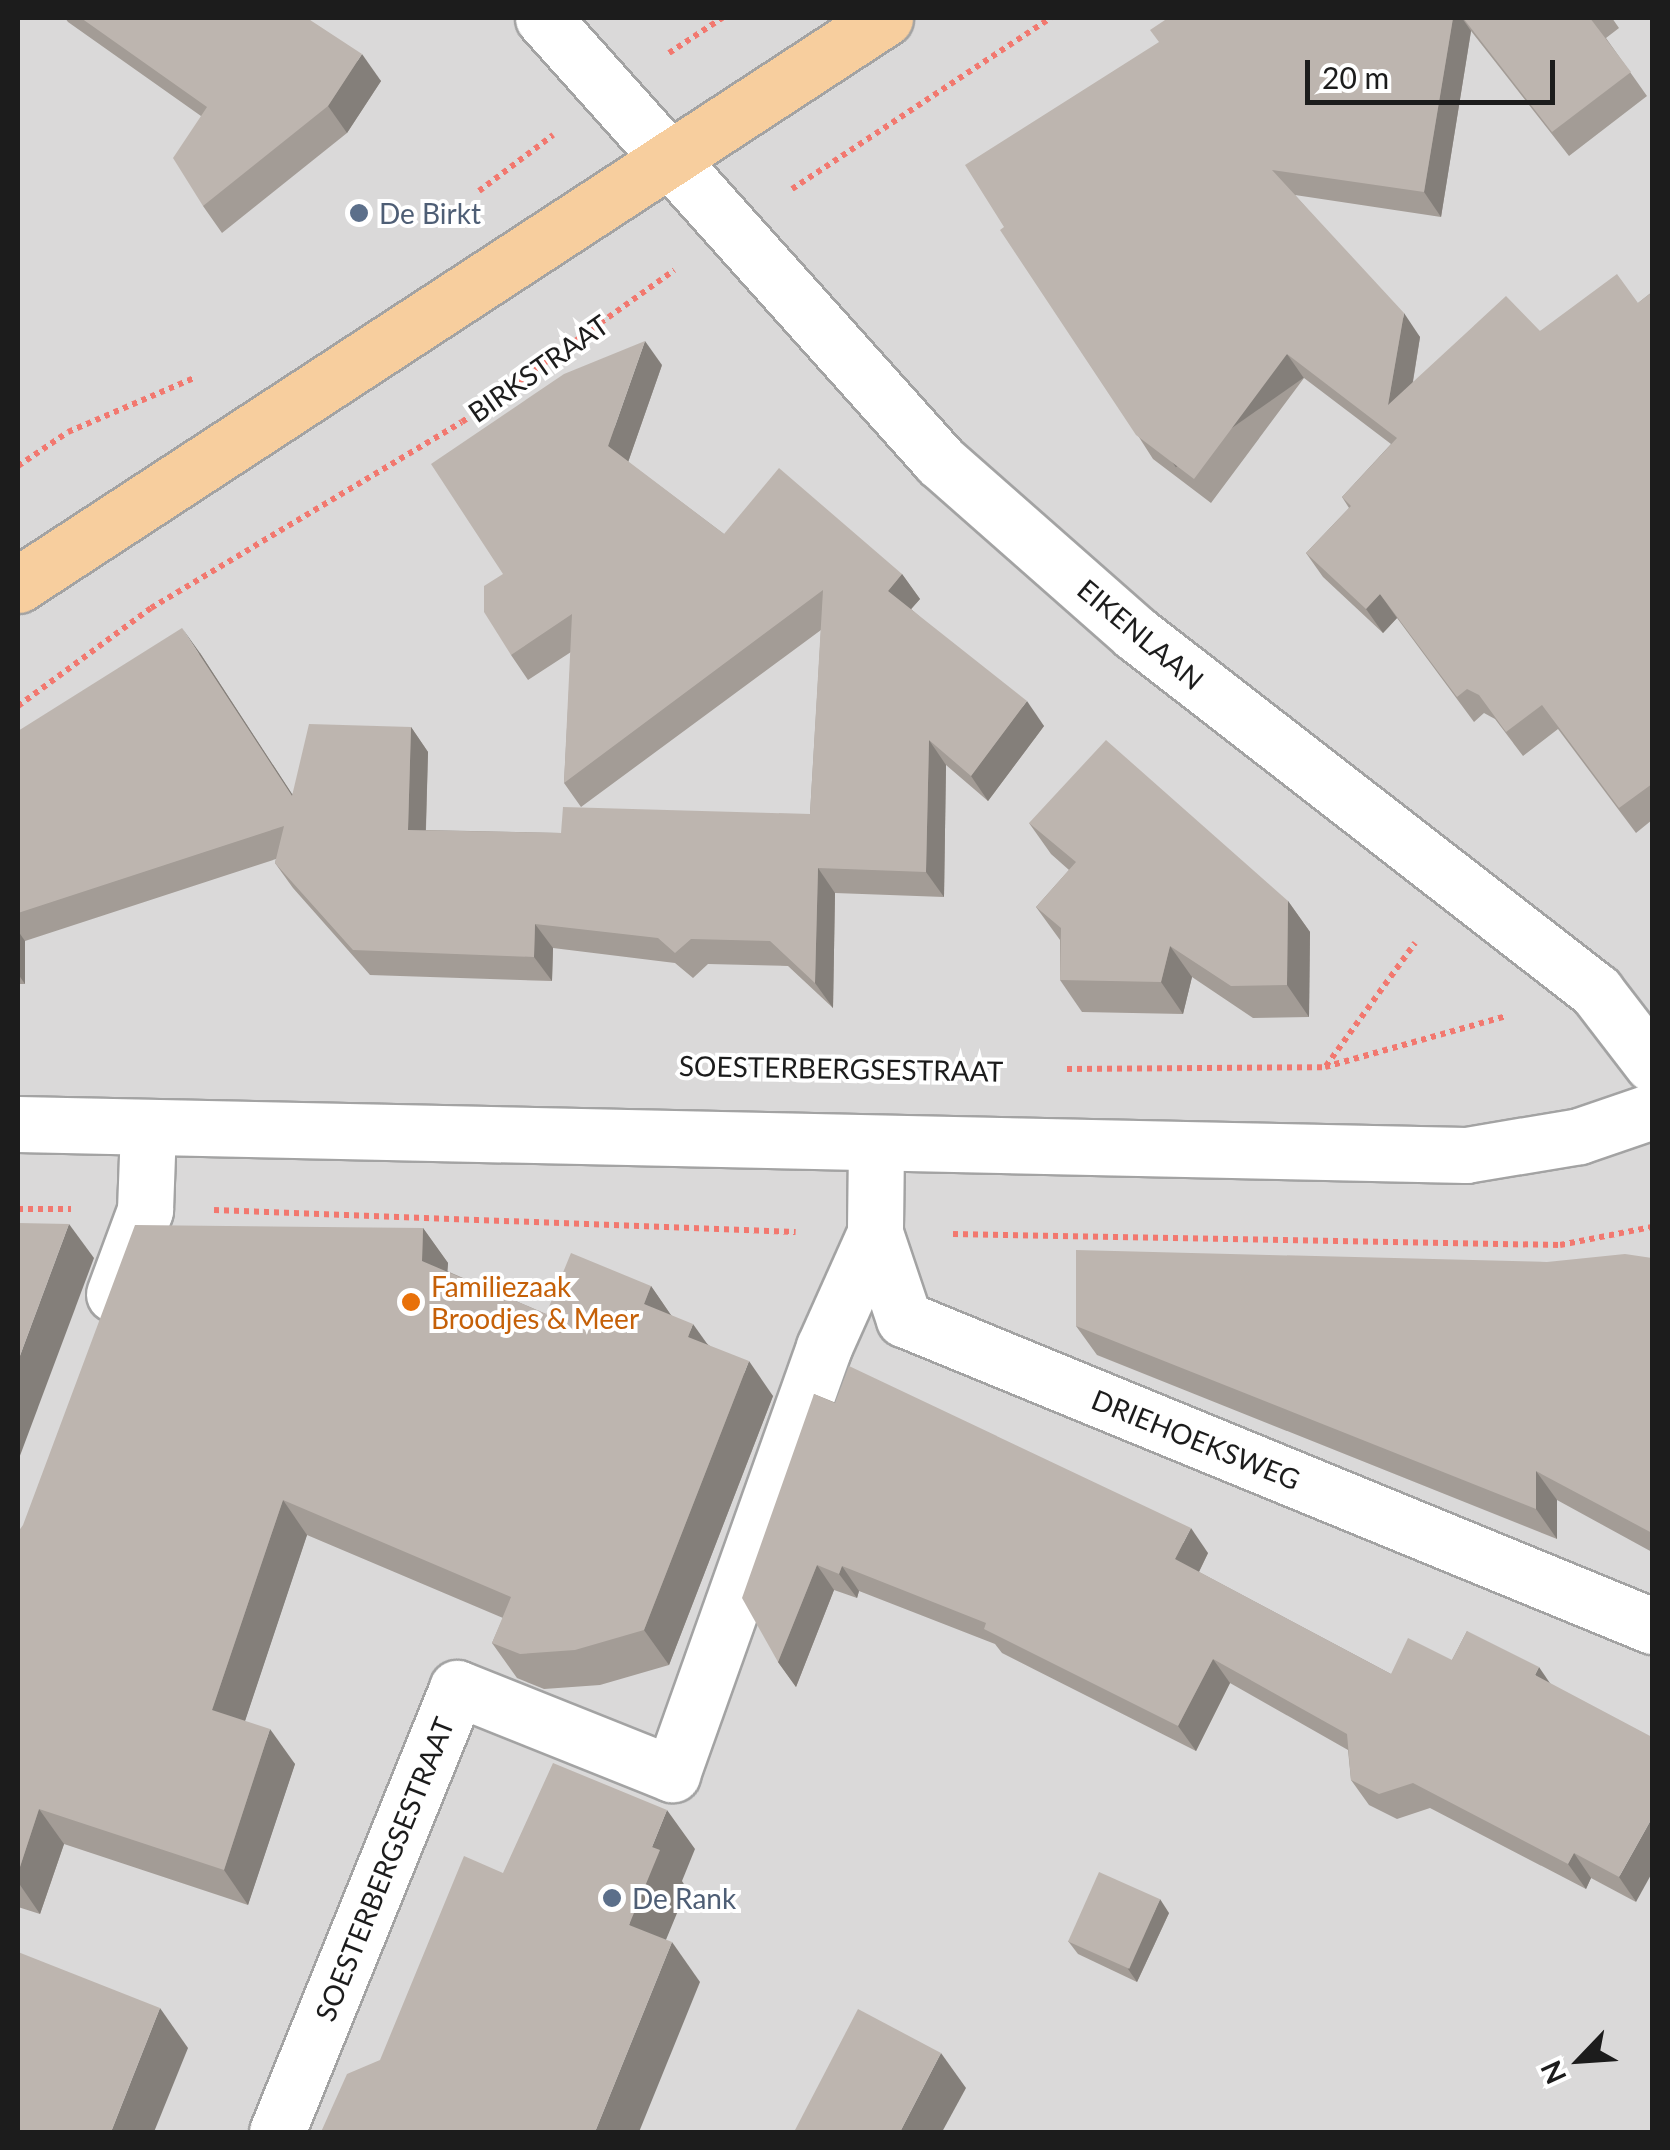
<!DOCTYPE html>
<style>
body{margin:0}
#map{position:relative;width:1670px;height:2150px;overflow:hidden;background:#ede9e2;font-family:Lato,sans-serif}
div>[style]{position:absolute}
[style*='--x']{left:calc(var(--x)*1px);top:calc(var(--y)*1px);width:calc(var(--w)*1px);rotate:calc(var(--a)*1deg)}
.residential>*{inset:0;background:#dad9d9;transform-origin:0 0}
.path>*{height:6px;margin-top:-3px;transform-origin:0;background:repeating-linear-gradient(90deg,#f2786f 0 5px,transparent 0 10px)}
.roads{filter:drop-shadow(2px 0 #a3a3a3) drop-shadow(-2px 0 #a3a3a3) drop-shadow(0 2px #a3a3a3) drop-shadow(0 -2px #a3a3a3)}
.minor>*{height:55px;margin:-27.5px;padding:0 27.5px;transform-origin:27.5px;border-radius:27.5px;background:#fff}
.major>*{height:55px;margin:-27.5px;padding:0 27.5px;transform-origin:27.5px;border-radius:27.5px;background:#f7ce9e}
.wall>*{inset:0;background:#a39c96}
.shaded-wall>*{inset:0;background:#847f7a;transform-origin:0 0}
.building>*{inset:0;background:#bdb5af;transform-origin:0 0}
.dots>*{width:28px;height:28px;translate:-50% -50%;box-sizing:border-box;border:5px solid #fff;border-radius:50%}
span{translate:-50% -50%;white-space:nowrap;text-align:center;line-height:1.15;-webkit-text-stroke:8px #fff;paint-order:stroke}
.service-label{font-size:28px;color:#4e5e75}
.left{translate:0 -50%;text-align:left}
.street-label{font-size:28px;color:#1c1c1c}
.food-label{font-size:28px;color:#c56008}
.frame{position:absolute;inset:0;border:20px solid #1c1c1c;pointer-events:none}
.north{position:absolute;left:1530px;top:2010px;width:100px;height:100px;-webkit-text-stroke:8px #fff;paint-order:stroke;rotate:245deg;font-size:28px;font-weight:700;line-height:40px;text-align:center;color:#1c1c1c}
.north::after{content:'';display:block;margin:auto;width:35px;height:45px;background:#1c1c1c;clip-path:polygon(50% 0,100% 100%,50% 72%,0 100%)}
.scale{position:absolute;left:1305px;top:60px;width:250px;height:45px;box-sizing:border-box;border:5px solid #1c1c1c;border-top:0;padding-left:12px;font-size:30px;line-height:35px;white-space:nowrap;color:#1c1c1c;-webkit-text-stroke:8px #fff;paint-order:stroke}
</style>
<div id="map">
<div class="residential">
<i style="left:18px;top:18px;width:1634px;height:2114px"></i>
</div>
<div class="path">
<i style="--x:669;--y:53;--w:64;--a:-33.4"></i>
<i style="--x:792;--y:189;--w:310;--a:-33.5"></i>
<i style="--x:479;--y:191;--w:93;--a:-37.1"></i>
<i style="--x:18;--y:466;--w:60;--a:-34.2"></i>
<i style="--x:68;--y:432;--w:137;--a:-23.2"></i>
<i style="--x:18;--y:706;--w:165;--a:-36.4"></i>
<i style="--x:151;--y:608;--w:362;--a:-30.9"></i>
<i style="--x:462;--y:422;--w:261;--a:-35.6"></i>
<i style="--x:1326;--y:1066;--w:152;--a:-54.1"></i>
<i style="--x:1067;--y:1069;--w:258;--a:-0.4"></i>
<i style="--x:1325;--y:1067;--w:189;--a:-15.7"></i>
<i style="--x:18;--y:1209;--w:53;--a:0"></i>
<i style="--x:214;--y:1210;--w:582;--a:2.16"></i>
<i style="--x:953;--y:1234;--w:607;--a:1.04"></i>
<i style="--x:1560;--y:1245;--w:94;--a:-11.1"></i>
</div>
<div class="roads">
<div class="minor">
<i style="--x:543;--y:18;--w:595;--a:48.13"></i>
<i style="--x:940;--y:461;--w:260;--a:41.4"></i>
<i style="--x:1135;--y:633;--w:584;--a:37.83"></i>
<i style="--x:1596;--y:991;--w:92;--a:52.5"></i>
<i style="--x:18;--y:1124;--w:1448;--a:1.23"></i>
<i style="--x:1466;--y:1155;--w:115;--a:-9.5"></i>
<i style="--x:1579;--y:1136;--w:77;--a:-18.9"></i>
<i style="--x:876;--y:1146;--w:87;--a:90.7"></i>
<i style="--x:875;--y:1233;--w:91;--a:71.4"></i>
<i style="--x:904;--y:1319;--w:809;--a:22.31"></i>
<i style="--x:114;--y:1294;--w:90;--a:-69.7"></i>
<i style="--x:145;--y:1210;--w:80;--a:-87.9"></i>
<i style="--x:277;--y:2132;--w:479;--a:-67.9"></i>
<i style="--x:457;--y:1688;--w:232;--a:21.8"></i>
<i style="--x:672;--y:1774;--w:453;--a:-70.4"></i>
<i style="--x:824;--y:1347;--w:125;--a:-65.9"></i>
</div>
<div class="major">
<i style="--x:18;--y:585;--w:1036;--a:-33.18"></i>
</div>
</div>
<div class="wall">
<i style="clip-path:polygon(65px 18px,307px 18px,381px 81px,347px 133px,222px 233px,203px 206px,201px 116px,68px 22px)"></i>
<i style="clip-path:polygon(1168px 18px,1612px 18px,1619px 28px,1606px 38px,1647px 96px,1569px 156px,1471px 31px,1441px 217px,1295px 195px,1420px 337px,1413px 382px,1540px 331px,1638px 303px,1652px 292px,1652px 820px,1636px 833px,1558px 729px,1523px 756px,1495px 719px,1484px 713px,1474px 722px,1397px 618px,1383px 633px,1323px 577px,1306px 553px,1349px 508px,1342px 497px,1391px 444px,1304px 378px,1211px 503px,1153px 459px,1004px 227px,1159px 43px)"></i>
<i style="clip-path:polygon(662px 365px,628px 462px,724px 534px,902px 574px,920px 599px,911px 609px,1044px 726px,988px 801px,946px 765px,944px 897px,835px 893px,833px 1008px,788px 966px,708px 964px,693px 978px,675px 963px,553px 948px,552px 981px,370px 975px,293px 888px,275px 863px,276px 859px,25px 941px,25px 984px,18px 984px,18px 731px,200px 653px,292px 794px,411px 727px,428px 752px,426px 830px,561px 833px,810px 814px,821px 630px,581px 807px,564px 783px,571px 652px,528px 680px,511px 655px,503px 574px)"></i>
<i style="clip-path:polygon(1029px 823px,1288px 901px,1310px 932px,1309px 1017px,1253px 1018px,1192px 977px,1183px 1014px,1082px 1012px,1060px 980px,1060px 940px,1036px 907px,1069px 870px,1051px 854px)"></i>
<i style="clip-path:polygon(423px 1228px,448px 1263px,447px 1271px,546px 1314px,651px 1286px,671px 1315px,773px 1396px,669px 1665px,600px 1685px,544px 1689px,517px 1678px,492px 1643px,503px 1618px,307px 1535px,245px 1721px,295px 1764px,248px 1905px,64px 1844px,40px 1914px,18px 1907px,18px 1532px)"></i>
<i style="clip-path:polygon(1652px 1258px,1652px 1552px,1557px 1500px,1557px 1539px,1097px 1355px,1076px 1326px)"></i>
<i style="clip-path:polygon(814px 1394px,1208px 1553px,1199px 1572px,1391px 1674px,1452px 1660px,1467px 1631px,1636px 1902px,1591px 1878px,1586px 1889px,1430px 1808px,1397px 1819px,1369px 1805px,1351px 1780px,1348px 1750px,1230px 1683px,1196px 1751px,1002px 1653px,995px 1644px,859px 1591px,857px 1598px,834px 1590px,796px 1687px,778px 1662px)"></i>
<i style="clip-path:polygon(1169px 1913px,1137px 1982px,1078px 1954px,1068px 1941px)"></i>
</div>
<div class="shaded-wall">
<i style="clip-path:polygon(1453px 18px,1462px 18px,1471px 31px,1441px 217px,1424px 192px)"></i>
<i style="clip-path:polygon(362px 54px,381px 81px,347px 133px,328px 106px)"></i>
<i style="clip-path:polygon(1404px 313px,1420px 337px,1405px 429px,1388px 405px)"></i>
<i style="clip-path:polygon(645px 341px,662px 365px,625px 471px,608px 446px)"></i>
<i style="left:1287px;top:354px;width:29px;height:156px;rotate:55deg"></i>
<i style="clip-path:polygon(902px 574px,920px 599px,905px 616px,888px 591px)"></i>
<i style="clip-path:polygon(1380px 594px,1397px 618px,1383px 633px,1366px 609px)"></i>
<i style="clip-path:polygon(182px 628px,200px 653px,309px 820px,292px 796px)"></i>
<i style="clip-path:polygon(1027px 701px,1044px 726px,988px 801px,971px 776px)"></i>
<i style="clip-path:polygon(411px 727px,428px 752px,425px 854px,408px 830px)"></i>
<i style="clip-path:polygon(929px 740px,946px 765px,944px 897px,926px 872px)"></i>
<i style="clip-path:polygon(818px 868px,835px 893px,833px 1008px,815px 983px)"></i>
<i style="clip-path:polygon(1288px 901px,1310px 932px,1309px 1017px,1287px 985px)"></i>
<i style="clip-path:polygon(535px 924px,553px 948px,552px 981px,534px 957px)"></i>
<i style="clip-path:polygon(18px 931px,25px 941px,25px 984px,18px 974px)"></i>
<i style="clip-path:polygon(1170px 946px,1192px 977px,1183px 1014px,1161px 982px)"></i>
<i style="clip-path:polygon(69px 1224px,94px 1258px,18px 1461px,18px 1361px)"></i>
<i style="clip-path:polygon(423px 1228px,448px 1263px,446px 1295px,422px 1261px)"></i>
<i style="clip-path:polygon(651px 1286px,675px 1321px,644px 1304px)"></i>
<i style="clip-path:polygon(693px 1324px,718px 1359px,688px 1337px)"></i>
<i style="clip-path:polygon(749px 1361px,773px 1396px,669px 1665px,644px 1630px)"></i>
<i style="clip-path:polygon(1536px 1471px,1557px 1500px,1557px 1539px,1536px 1509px)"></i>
<i style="clip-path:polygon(283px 1500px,307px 1535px,237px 1745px,212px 1710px)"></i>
<i style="clip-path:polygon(1191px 1528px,1208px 1553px,1193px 1584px,1175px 1559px)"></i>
<i style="clip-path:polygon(817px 1565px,834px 1590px,796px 1687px,778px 1662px)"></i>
<i style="clip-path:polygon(842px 1566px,859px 1591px,857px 1598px,839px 1574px)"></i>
<i style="clip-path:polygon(1213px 1659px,1230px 1683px,1196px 1751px,1178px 1726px)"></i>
<i style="clip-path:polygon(1539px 1667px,1556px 1692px,1535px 1675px)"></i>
<i style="clip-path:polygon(270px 1729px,295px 1764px,248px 1905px,224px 1870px)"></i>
<i style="clip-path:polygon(39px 1809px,64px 1844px,40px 1914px,18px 1882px,18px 1873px)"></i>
<i style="clip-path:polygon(667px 1810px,695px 1849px,682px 1881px,687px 1889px,656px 1964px,629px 1925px,652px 1847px)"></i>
<i style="clip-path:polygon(1652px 1818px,1652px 1873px,1636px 1902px,1619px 1877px)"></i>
<i style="clip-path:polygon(1574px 1853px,1591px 1878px,1586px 1889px,1568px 1864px)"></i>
<i style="clip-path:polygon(1160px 1899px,1169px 1913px,1137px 1982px,1128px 1969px)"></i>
<i style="clip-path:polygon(672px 1942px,700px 1982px,639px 2132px,595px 2132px)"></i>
<i style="clip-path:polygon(160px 2008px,188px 2048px,154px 2132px,111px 2132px)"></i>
<i style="clip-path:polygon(941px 2053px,966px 2088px,942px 2132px,900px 2132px)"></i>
</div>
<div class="building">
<i style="clip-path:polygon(81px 18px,307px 18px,362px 54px,328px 106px,203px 206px,173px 158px,207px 107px)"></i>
<i style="clip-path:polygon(1168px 18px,1453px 18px,1424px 192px,1272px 170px,1404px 313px,1388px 405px,1506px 296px,1540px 331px,1617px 274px,1638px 303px,1652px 292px,1652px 784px,1619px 808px,1542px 705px,1506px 732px,1479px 695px,1467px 689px,1457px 697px,1380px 594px,1366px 609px,1306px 553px,1351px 506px,1342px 497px,1397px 438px,1287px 354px,1194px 479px,1136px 435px,1000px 230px,1004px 227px,965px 165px,1159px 42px,1150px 30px)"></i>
<i style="clip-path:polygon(1463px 18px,1590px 18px,1631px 72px,1552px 132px)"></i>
<i style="clip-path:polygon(645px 341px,608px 446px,724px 534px,779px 468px,902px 574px,888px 591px,1027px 701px,971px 776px,929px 740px,926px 872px,818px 868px,815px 983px,770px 941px,691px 939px,675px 953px,658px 938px,535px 924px,534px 957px,353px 950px,275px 863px,284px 826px,18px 913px,18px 731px,182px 628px,292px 796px,309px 724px,411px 727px,408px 830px,561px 833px,563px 807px,810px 814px,823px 590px,564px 783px,572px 614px,511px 655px,484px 612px,484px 586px,503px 574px,431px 464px,564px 374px)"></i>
<i style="clip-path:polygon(1106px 740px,1288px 901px,1287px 985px,1231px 986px,1170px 946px,1161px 982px,1060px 980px,1061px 928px,1036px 907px,1076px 862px,1029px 823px)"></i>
<i style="clip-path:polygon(18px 1223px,69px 1224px,18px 1361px)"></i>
<i style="clip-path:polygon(135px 1225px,423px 1228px,422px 1261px,546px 1314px,571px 1253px,651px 1286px,644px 1304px,693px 1324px,688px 1337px,749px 1361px,644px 1630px,575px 1650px,520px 1654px,492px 1643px,511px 1597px,283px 1500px,212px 1710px,270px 1729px,224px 1870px,39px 1809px,18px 1873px,18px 1532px,23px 1525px)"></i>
<i style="clip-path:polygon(1076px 1250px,1547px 1262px,1625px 1254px,1652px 1258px,1652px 1533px,1536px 1471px,1536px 1509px,1076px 1326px)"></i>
<i style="clip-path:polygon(849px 1366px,1191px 1528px,1175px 1559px,1391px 1674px,1408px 1638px,1452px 1660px,1467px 1631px,1539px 1667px,1535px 1675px,1652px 1737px,1652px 1818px,1619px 1877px,1574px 1853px,1568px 1864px,1413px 1783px,1379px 1794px,1351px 1780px,1347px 1734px,1213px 1659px,1178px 1726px,984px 1629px,986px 1623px,842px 1566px,839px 1574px,817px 1565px,778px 1662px,742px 1598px,814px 1394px,835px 1403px)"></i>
<i style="clip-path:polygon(553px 1763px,667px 1810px,652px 1847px,660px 1850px,629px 1925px,672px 1942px,595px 2132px,321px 2132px,347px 2074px,380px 2060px,464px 1856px,503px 1873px)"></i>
<i style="left:1099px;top:1872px;width:67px;height:76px;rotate:24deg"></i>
<i style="clip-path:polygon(18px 1952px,160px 2008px,111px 2132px,18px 2132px)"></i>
<i style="clip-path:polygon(858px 2009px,941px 2053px,900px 2132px,794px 2132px)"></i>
</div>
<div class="dots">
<i style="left:359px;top:213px;background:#5c6f8a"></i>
<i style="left:411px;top:1302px;background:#e8710a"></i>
<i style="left:612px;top:1898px;background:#5c6f8a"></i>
</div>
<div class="service-label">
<span class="left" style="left:379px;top:213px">De Birkt</span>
<span class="left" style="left:632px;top:1898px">De Rank</span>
</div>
<div class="street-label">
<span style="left:538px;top:368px;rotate:-35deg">BIRKSTRAAT</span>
<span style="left:1141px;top:634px;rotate:40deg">EIKENLAAN</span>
<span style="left:841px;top:1068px;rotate:1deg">SOESTERBERGSESTRAAT</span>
<span style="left:1196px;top:1439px;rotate:22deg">DRIEHOEKSWEG</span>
<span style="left:384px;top:1869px;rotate:-68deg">SOESTERBERGSESTRAAT</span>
</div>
<div class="food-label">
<span class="left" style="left:431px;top:1302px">Familiezaak<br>Broodjes &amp; Meer</span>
</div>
<div class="frame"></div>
<div class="north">N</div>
<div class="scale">20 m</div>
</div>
